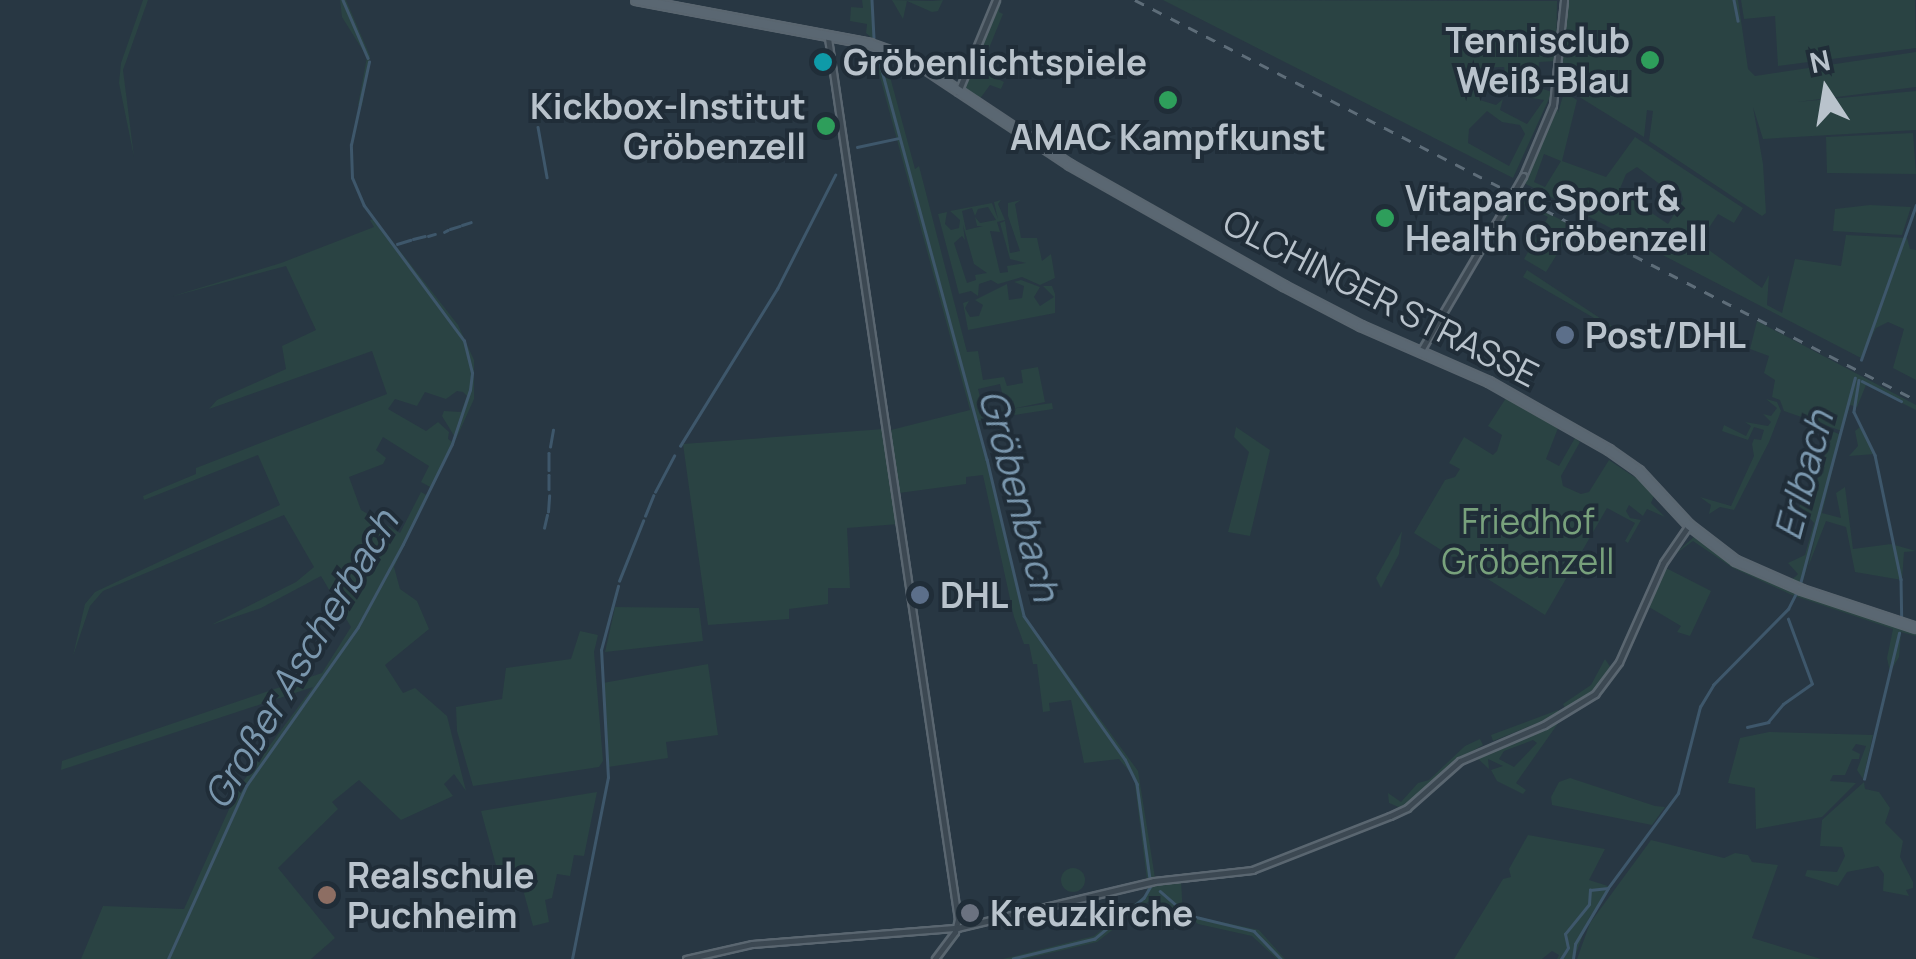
<!DOCTYPE html>
<meta charset="utf-8">
<style>
body{margin:0}
#map{position:relative;width:1916px;height:959px;overflow:hidden;background:#283743;font-family:Manrope,sans-serif}
div>[style]{position:absolute}
[style*='--x']{left:calc(var(--x)*1px);top:calc(var(--y)*1px);width:calc(var(--w)*1px);rotate:calc(var(--a)*1deg)}
.green>*{inset:0;background:#2a4343}
.round{border-radius:50%}
.stream>*{height:2.5px;margin:-1.25px;padding:0 1.25px;transform-origin:1.25px;border-radius:1.25px;background:#3e576b}
.roads{filter:drop-shadow(2px 0 #5a6670) drop-shadow(-2px 0 #5a6670) drop-shadow(0 2px #5a6670) drop-shadow(0 -2px #5a6670)}
.minor>*{height:5px;margin:-2.5px;padding:0 2.5px;transform-origin:2.5px;border-radius:2.5px;background:#3c4852}
.major>*{height:8px;margin:-4px;padding:0 4px;transform-origin:4px;border-radius:4px;background:#5a6772}
.rail>*{height:2.5px;margin-top:-1.25px;transform-origin:0;background:repeating-linear-gradient(90deg,#5e6d79 0 10px,transparent 0 20px)}
.bridges{filter:drop-shadow(2px 0 #5a6670) drop-shadow(-2px 0 #5a6670) drop-shadow(0 2px #5a6670) drop-shadow(0 -2px #5a6670)}
.minor-bridge>*{height:5px;margin:-2.5px;padding:0 2.5px;transform-origin:2.5px;border-radius:2.5px;background:#3c4852}
.dots>*{width:28px;height:28px;translate:-50% -50%;box-sizing:border-box;border:5px solid #202d38;border-radius:50%}
span{translate:-50% -50%;white-space:nowrap;text-align:center;line-height:1.15;-webkit-text-stroke:8px #202d38;paint-order:stroke}
.poi-label{font-size:35px;color:#b9c3cc;font-weight:700}
.right{translate:-100% -50%;text-align:right}
.left{translate:0 -50%;text-align:left}
.street-label{font-size:35px;color:#b9c3cc}
.park-label{font-size:35px;color:#78a17c}
.water-label{font-size:38px;color:#7a97ae;font-style:italic}
.north{position:absolute;left:1776px;top:40px;width:100px;height:100px;-webkit-text-stroke:8px #202d38;paint-order:stroke;rotate:348deg;font-size:28px;font-weight:700;line-height:40px;text-align:center;color:#b9c3cc}
.north::after{content:'';display:block;margin:auto;width:35px;height:45px;background:#b9c3cc;clip-path:polygon(50% 0,100% 100%,50% 72%,0 100%)}
</style>
<div id="map">
<div class="green">
<i style="clip-path:polygon(143px 0,148px 0,123px 70px,134px 157px,119px 83px,121px 63px)"></i>
<i style="clip-path:polygon(340px 0,346px 0,370px 56px,362px 106px,358px 105px,367px 57px,342px 17px)"></i>
<i style="clip-path:polygon(862px 0,873px 0,873px 39px,866px 33px,867px 24px,850px 21px,851px 7px,863px 8px)"></i>
<i style="clip-path:polygon(892px 0,932px 1px,943px 0,938px 11px,932px 12px,907px 1px,903px 19px)"></i>
<i style="clip-path:polygon(1001px 0,999px 12px,1003px 14px,980px 70px,1004px 82px,1001px 89px,990px 85px,979px 100px,965px 87px)"></i>
<i style="clip-path:polygon(evenodd,1163px 0,1557px 1px,1556px 61px,1539px 62px,1537px 87px,1552px 92px,1513px 178px,1163px 0,1504px 67px,1507px 84px,1519px 86px,1519px 96px,1544px 100px,1527px 124px,1500px 110px,1503px 99px,1496px 105px,1480px 100px,1477px 68px,1504px 67px,1163px 0,1487px 111px,1502px 122px,1520px 125px,1525px 134px,1509px 166px,1468px 143px,1469px 129px,1487px 111px)"></i>
<i style="clip-path:polygon(1568px 0,1738px 0,1748px 69px,1755px 76px,1916px 52px,1916px 87px,1797px 102px,1916px 91px,1916px 130px,1763px 139px,1753px 107px,1763px 164px,1766px 213px,1762px 216px,1649px 141px,1653px 111px,1647px 110px,1644px 137px,1560px 85px)"></i>
<i style="clip-path:polygon(1741px 0,1915px 0,1916px 48px,1778px 66px,1775px 16px,1744px 19px)"></i>
<i style="clip-path:polygon(evenodd,873px 51px,883px 51px,915px 169px,919px 166px,967px 352px,978px 351px,983px 380px,1004px 377px,1007px 386px,1023px 383px,1021px 370px,1038px 367px,1045px 402px,1011px 409px,1052px 403px,1053px 409px,977px 421px,1025px 616px,1138px 771px,1155px 878px,1147px 880px,1134px 777px,1119px 759px,1084px 763px,1071px 700px,1049px 703px,1050px 711px,1043px 712px,1037px 664px,1033px 664px,1029px 644px,1024px 644px,1014px 617px,983px 475px,966px 477px,966px 484px,899px 493px,891px 430px,970px 410px,873px 51px,1000px 384px,1006px 410px,984px 414px,978px 389px,1000px 384px)"></i>
<i style="clip-path:polygon(evenodd,1564px 92px,1577px 100px,1562px 161px,1606px 177px,1635px 137px,1743px 208px,1734px 223px,1718px 214px,1699px 243px,1762px 288px,1769px 275px,1767px 305px,1782px 313px,1795px 259px,1841px 266px,1846px 235px,1907px 238px,1910px 249px,1916px 250px,1916px 380px,1893px 368px,1904px 329px,1888px 322px,1876px 328px,1861px 358px,1524px 183px,1554px 116px,1558px 95px,1558px 113px,1564px 92px,1544px 154px,1561px 161px,1545px 187px,1534px 182px,1544px 154px,1564px 92px,1637px 167px,1669px 191px,1674px 187px,1681px 191px,1683px 200px,1668px 224px,1619px 191px,1626px 174px,1637px 167px)"></i>
<i style="clip-path:polygon(1913px 133px,1916px 174px,1827px 173px,1826px 137px)"></i>
<i style="clip-path:polygon(1516px 197px,1622px 251px,1608px 252px,1572px 230px,1546px 272px,1524px 259px,1548px 217px,1520px 202px,1493px 235px)"></i>
<i style="clip-path:polygon(evenodd,1001px 200px,998px 204px,1005px 220px,997px 222px,1000px 232px,990px 231px,1000px 273px,1008px 272px,1007px 266px,1026px 263px,1010px 259px,1000px 223px,1005px 221px,1010px 253px,1020px 251px,1008px 216px,1008px 203px,1021px 200px,1015px 204px,1021px 238px,1037px 238px,1042px 261px,1051px 254px,1055px 278px,1040px 285px,1022px 277px,998px 284px,991px 280px,979px 284px,978px 296px,971px 291px,959px 294px,938px 214px,947px 212px,945px 224px,951px 230px,959px 228px,960px 220px,950px 211px,992px 203px,998px 219px,994px 202px,1001px 200px,988px 207px,996px 220px,980px 223px,975px 217px,977px 226px,983px 226px,966px 230px,962px 211px,972px 208px,975px 216px,978px 209px,988px 207px,1001px 200px,963px 225px,974px 264px,987px 273px,975px 275px,976px 280px,967px 283px,954px 243px,962px 236px,965px 240px,963px 225px)"></i>
<i style="clip-path:polygon(1870px 205px,1911px 207px,1902px 235px,1833px 231px,1835px 209px)"></i>
<i style="clip-path:polygon(375px 219px,458px 325px,474px 360px,474px 399px,456px 439px,442px 416px,444px 411px,461px 412px,467px 396px,463px 392px,457px 391px,446px 399px,425px 392px,417px 406px,395px 399px,388px 409px,426px 431px,438px 422px,449px 432px,448px 439px,454px 443px,432px 488px,421px 482px,429px 466px,383px 437px,376px 450px,386px 458px,383px 464px,349px 477px,361px 510px,400px 533px,421px 492px,428px 496px,394px 567px,400px 589px,417px 601px,429px 629px,385px 665px,403px 693px,415px 688px,447px 716px,466px 791px,454px 774px,444px 784px,453px 796px,401px 820px,359px 780px,332px 802px,338px 809px,278px 868px,335px 938px,311px 959px,81px 959px,103px 906px,184px 909px,239px 787px,313px 687px,61px 770px,62px 761px,322px 673px,351px 627px,321px 576px,261px 608px,211px 625px,296px 582px,314px 567px,284px 515px,103px 591px,90px 606px,73px 656px,85px 604px,95px 592px,280px 505px,258px 455px,144px 500px,143px 496px,196px 474px,196px 468px,387px 394px,372px 351px,209px 409px,217px 400px,286px 369px,282px 346px,316px 330px,286px 266px,170px 297px,281px 263px,374px 227px,370px 220px)"></i>
<i style="clip-path:polygon(1527px 270px,1621px 332px,1620px 333px,1523px 277px)"></i>
<i style="clip-path:polygon(1021px 280px,1040px 287px,1034px 297px,1040px 306px,1054px 297px,1043px 286px,1052px 286px,1055px 294px,1055px 313px,968px 330px,963px 303px,969px 301px,965px 308px,970px 317px,979px 316px,983px 305px,975px 300px,1007px 284px,1009px 300px,1022px 298px,1024px 286px,1014px 282px)"></i>
<i style="clip-path:polygon(1757px 321px,1916px 405px,1916px 410px,1866px 385px,1857px 407px,1850px 405px,1842px 431px,1784px 411px,1780px 400px,1772px 397px,1775px 380px,1764px 373px,1769px 356px,1750px 349px)"></i>
<i style="clip-path:polygon(1506px 398px,1558px 428px,1546px 459px,1559px 466px,1575px 438px,1580px 442px,1561px 476px,1563px 486px,1581px 494px,1589px 492px,1609px 460px,1642px 482px,1654px 496px,1651px 503px,1665px 517px,1647px 509px,1643px 516px,1629px 505px,1626px 511px,1630px 518px,1641px 520px,1628px 543px,1625px 541px,1635px 523px,1607px 508px,1545px 615px,1414px 533px,1445px 480px,1455px 477px,1460px 469px,1449px 463px,1464px 437px,1493px 455px,1497px 451px,1502px 435px,1488px 426px)"></i>
<i style="clip-path:polygon(1766px 399px,1777px 402px,1781px 411px,1769px 442px,1734px 510px,1720px 507px,1709px 514px,1711px 505px,1700px 497px,1731px 506px,1754px 456px,1752px 444px,1754px 439px,1761px 440px,1764px 430px,1754px 427px,1748px 440px,1722px 431px,1724px 425px,1746px 436px,1751px 426px,1745px 422px,1768px 426px,1771px 422px,1763px 414px,1771px 416px,1777px 408px)"></i>
<i style="clip-path:polygon(1236px 427px,1270px 450px,1250px 536px,1228px 532px,1249px 452px,1234px 437px)"></i>
<i style="clip-path:polygon(1860px 427px,1875px 454px,1849px 456px,1858px 446px,1855px 431px)"></i>
<i style="clip-path:polygon(884px 429px,899px 524px,847px 528px,850px 588px,828px 588px,828px 604px,789px 609px,789px 619px,708px 625px,683px 444px)"></i>
<i style="clip-path:polygon(1832px 431px,1841px 435px,1822px 513px,1841px 518px,1836px 493px,1845px 487px,1853px 549px,1891px 544px,1916px 551px,1904px 552px,1902px 580px,1855px 572px,1846px 527px,1826px 521px,1808px 567px,1818px 526px,1802px 585px,1916px 624px,1916px 636px,1901px 632px,1899px 657px,1890px 672px,1887px 658px,1893px 629px,1792px 595px,1733px 568px,1693px 541px,1670px 558px,1694px 537px,1712px 550px,1718px 543px,1756px 565px,1790px 580px,1795px 577px,1798px 574px,1788px 563px,1805px 555px,1814px 523px,1799px 506px,1813px 493px)"></i>
<i style="clip-path:polygon(1402px 531px,1399px 554px,1381px 588px,1376px 578px)"></i>
<i style="clip-path:polygon(1666px 568px,1711px 591px,1690px 636px,1677px 632px,1681px 626px,1649px 607px)"></i>
<i style="clip-path:polygon(615px 607px,699px 608px,703px 641px,605px 652px)"></i>
<i style="clip-path:polygon(580px 631px,598px 635px,594px 652px,603px 761px,599px 767px,473px 786px,457px 731px,456px 707px,502px 699px,506px 668px,571px 659px)"></i>
<i style="clip-path:polygon(1605px 659px,1611px 668px,1601px 684px,1566px 711px,1563px 704px,1591px 685px)"></i>
<i style="clip-path:polygon(708px 664px,718px 735px,666px 742px,668px 758px,608px 767px,603px 683px)"></i>
<i style="clip-path:polygon(1558px 710px,1560px 714px,1493px 741px,1491px 735px)"></i>
<i style="clip-path:polygon(evenodd,1559px 722px,1516px 783px,1526px 790px,1523px 794px,1497px 781px,1491px 770px,1503px 766px,1488px 759px,1489px 769px,1475px 756px,1559px 722px,1533px 740px,1537px 743px,1514px 767px,1499px 759px,1504px 751px,1533px 740px)"></i>
<i style="clip-path:polygon(1769px 732px,1873px 735px,1863px 779px,1857px 770px,1866px 746px,1856px 744px,1852px 750px,1860px 754px,1859px 759px,1852px 759px,1845px 775px,1833px 775px,1830px 781px,1856px 783px,1822px 817px,1756px 829px,1755px 788px,1728px 783px,1740px 738px)"></i>
<i style="clip-path:polygon(1480px 739px,1483px 745px,1459px 759px,1401px 808px,1389px 803px,1388px 793px,1401px 802px,1418px 783px,1429px 780px,1465px 746px)"></i>
<i style="clip-path:polygon(1570px 778px,1655px 806px,1665px 807px,1652px 825px,1552px 805px,1551px 797px,1559px 782px)"></i>
<i style="clip-path:polygon(1864px 782px,1865px 789px,1879px 792px,1890px 808px,1885px 823px,1903px 841px,1900px 857px,1913px 882px,1913px 888px,1906px 890px,1909px 896px,1883px 891px,1884px 874px,1878px 866px,1847px 872px,1838px 886px,1805px 876px,1807px 870px,1837px 872px,1845px 856px,1842px 847px,1820px 846px,1822px 820px)"></i>
<i style="clip-path:polygon(597px 792px,584px 856px,574px 855px,570px 876px,557px 874px,552px 898px,545px 900px,549px 922px,533px 926px,519px 875px,500px 880px,481px 811px)"></i>
<i style="clip-path:polygon(1528px 835px,1605px 849px,1589px 880px,1611px 887px,1589px 918px,1574px 959px,1557px 959px,1559px 955px,1552px 951px,1542px 959px,1454px 959px,1503px 879px,1511px 877px,1509px 869px)"></i>
<i style="clip-path:polygon(1651px 840px,1724px 858px,1735px 853px,1748px 855px,1752px 862px,1778px 865px,1752px 938px,1821px 959px,1577px 959px,1590px 923px)"></i>
<i class="round" style="left:1061px;top:868px;width:24px;height:24px"></i>
<i style="clip-path:polygon(1181px 880px,1183px 917px,1153px 898px,1097px 942px,1025px 959px,1003px 959px,1094px 936px,1148px 893px,1146px 886px)"></i>
<i style="clip-path:polygon(1189px 915px,1259px 930px,1285px 959px,1277px 959px,1252px 936px,1198px 924px)"></i>
</div>
<div class="stream">
<i style="--x:343;--y:0;--w:63;--a:66.7"></i>
<i style="--x:872;--y:0;--w:38;--a:87"></i>
<i style="--x:1734;--y:0;--w:21;--a:79"></i>
<i style="--x:877;--y:52;--w:422;--a:74.9"></i>
<i style="--x:987;--y:459;--w:161;--a:76.7"></i>
<i style="--x:1024;--y:616;--w:175;--a:54.8"></i>
<i style="--x:1125;--y:759;--w:28;--a:64"></i>
<i style="--x:1137;--y:784;--w:103;--a:82.2"></i>
<i style="--x:1151;--y:886;--w:14;--a:120"></i>
<i style="--x:1144;--y:898;--w:64;--a:140.1"></i>
<i style="--x:1095;--y:939;--w:84;--a:166.3"></i>
<i style="--x:533;--y:105;--w:15;--a:79"></i>
<i style="--x:538;--y:127;--w:51;--a:79.8"></i>
<i style="--x:857;--y:147;--w:43;--a:-12.1"></i>
<i style="--x:462;--y:225;--w:9;--a:-18"></i>
<i style="--x:450;--y:229;--w:10;--a:-17"></i>
<i style="--x:444;--y:232;--w:4;--a:-27"></i>
<i style="--x:428;--y:236;--w:7;--a:-16"></i>
<i style="--x:413;--y:239;--w:12;--a:-14"></i>
<i style="--x:397;--y:244;--w:14;--a:-17"></i>
<i style="--x:1861;--y:360;--w:164;--a:-70.5"></i>
<i style="--x:1859;--y:380;--w:32;--a:99"></i>
<i style="--x:1854;--y:412;--w:48;--a:64"></i>
<i style="--x:1875;--y:455;--w:127;--a:78.2"></i>
<i style="--x:1901;--y:579;--w:39;--a:89"></i>
<i style="--x:1862;--y:381;--w:44;--a:27.1"></i>
<i style="--x:680;--y:446;--w:185;--a:-58.3"></i>
<i style="--x:777;--y:289;--w:128;--a:-63"></i>
<i style="--x:550;--y:447;--w:17;--a:-80"></i>
<i style="--x:549;--y:453;--w:17;--a:90"></i>
<i style="--x:549;--y:475;--w:14;--a:90"></i>
<i style="--x:655;--y:492;--w:41;--a:-62.2"></i>
<i style="--x:548;--y:512;--w:16;--a:-86"></i>
<i style="--x:645;--y:516;--w:22;--a:-68"></i>
<i style="--x:544;--y:528;--w:13;--a:-77"></i>
<i style="--x:619;--y:581;--w:65;--a:-68.2"></i>
<i style="--x:1800;--y:584;--w:213;--a:-75.1"></i>
<i style="--x:1747;--y:727;--w:22;--a:-13"></i>
<i style="--x:1768;--y:722;--w:23;--a:-50"></i>
<i style="--x:1783;--y:704;--w:35;--a:-35"></i>
<i style="--x:1812;--y:684;--w:69;--a:-110.3"></i>
<i style="--x:1864;--y:779;--w:150;--a:-76.5"></i>
<i style="--x:1160;--y:891;--w:33;--a:41"></i>
<i style="--x:1192;--y:916;--w:64;--a:13.6"></i>
<i style="--x:1254;--y:931;--w:39;--a:46"></i>
<i style="--x:168;--y:959;--w:190;--a:-65.7"></i>
<i style="--x:246;--y:786;--w:194;--a:-54.8"></i>
<i style="--x:358;--y:627;--w:94;--a:-61.5"></i>
<i style="--x:403;--y:544;--w:111;--a:-63.9"></i>
<i style="--x:452;--y:444;--w:57;--a:-71.6"></i>
<i style="--x:470;--y:390;--w:17;--a:-83"></i>
<i style="--x:472;--y:373;--w:33;--a:-104"></i>
<i style="--x:464;--y:341;--w:168;--a:-126.5"></i>
<i style="--x:364;--y:206;--w:30;--a:-113"></i>
<i style="--x:352;--y:178;--w:33;--a:-92"></i>
<i style="--x:351;--y:145;--w:85;--a:-77.8"></i>
<i style="--x:572;--y:959;--w:185;--a:-78.8"></i>
<i style="--x:608;--y:778;--w:128;--a:-93.1"></i>
<i style="--x:601;--y:650;--w:66;--a:-75.1"></i>
<i style="--x:1561;--y:959;--w:13;--a:-58"></i>
<i style="--x:1568;--y:948;--w:14;--a:-102"></i>
<i style="--x:1565;--y:934;--w:38;--a:-51"></i>
<i style="--x:1589;--y:904;--w:14;--a:-86"></i>
<i style="--x:1590;--y:890;--w:18;--a:-6"></i>
<i style="--x:1608;--y:888;--w:118;--a:-53.6"></i>
<i style="--x:1678;--y:793;--w:89;--a:-75.7"></i>
<i style="--x:1700;--y:707;--w:26;--a:-59"></i>
<i style="--x:1713;--y:685;--w:107;--a:-45.4"></i>
<i style="--x:1788;--y:609;--w:20;--a:-63"></i>
<i style="--x:1573;--y:959;--w:15;--a:-82"></i>
<i style="--x:1575;--y:944;--w:63;--a:-59.3"></i>
</div>
<div class="roads">
<div class="minor">
<i style="--x:828;--y:38;--w:891;--a:81.61"></i>
<i style="--x:958;--y:919;--w:13;--a:103"></i>
<i style="--x:955;--y:932;--w:34;--a:127"></i>
<i style="--x:958;--y:92;--w:100;--a:-67.6"></i>
<i style="--x:1523;--y:176;--w:77;--a:-67.1"></i>
<i style="--x:1553;--y:105;--w:106;--a:-84"></i>
<i style="--x:1420;--y:352;--w:174;--a:-59.6"></i>
<i style="--x:686;--y:959;--w:68;--a:-12.8"></i>
<i style="--x:752;--y:944;--w:206;--a:-4.5"></i>
<i style="--x:957;--y:928;--w:203;--a:-13.4"></i>
<i style="--x:1154;--y:881;--w:99;--a:-6.4"></i>
<i style="--x:1252;--y:870;--w:148;--a:-21.4"></i>
<i style="--x:1390;--y:816;--w:19;--a:-25"></i>
<i style="--x:1407;--y:808;--w:71;--a:-41.6"></i>
<i style="--x:1460;--y:761;--w:91;--a:-23.2"></i>
<i style="--x:1544;--y:725;--w:60;--a:-31.3"></i>
<i style="--x:1595;--y:694;--w:40;--a:-53"></i>
<i style="--x:1619;--y:662;--w:108;--a:-66"></i>
<i style="--x:1663;--y:563;--w:46;--a:-55.6"></i>
</div>
<div class="major">
<i style="--x:636;--y:0;--w:238;--a:10.6"></i>
<i style="--x:870;--y:44;--w:41;--a:19.7"></i>
<i style="--x:909;--y:58;--w:193;--a:33.6"></i>
<i style="--x:1070;--y:165;--w:246;--a:29.5"></i>
<i style="--x:1284;--y:286;--w:87;--a:27.5"></i>
<i style="--x:1361;--y:326;--w:140;--a:23.6"></i>
<i style="--x:1489;--y:382;--w:138;--a:29.5"></i>
<i style="--x:1609;--y:450;--w:37;--a:35"></i>
<i style="--x:1639;--y:471;--w:74;--a:47.2"></i>
<i style="--x:1689;--y:525;--w:59;--a:37.5"></i>
<i style="--x:1736;--y:561;--w:72;--a:23.7"></i>
<i style="--x:1802;--y:590;--w:120;--a:18.4"></i>
</div>
</div>
<div class="rail">
<i style="--x:1135;--y:0;--w:877;--a:27.12"></i>
</div>
<div class="bridges">
<div class="minor-bridge">
<i style="--x:1508;--y:202;--w:30;--a:-60"></i>
</div>
</div>
<div class="dots">
<i style="left:1650px;top:60px;background:#2e9e5b"></i>
<i style="left:823px;top:62px;background:#0f9aa8"></i>
<i style="left:1168px;top:100px;background:#2e9e5b"></i>
<i style="left:826px;top:126px;background:#2e9e5b"></i>
<i style="left:1385px;top:218px;background:#2e9e5b"></i>
<i style="left:1565px;top:335px;background:#5c6f8a"></i>
<i style="left:920px;top:595px;background:#5c6f8a"></i>
<i style="left:327px;top:895px;background:#8d6e63"></i>
<i style="left:970px;top:913px;background:#6b7280"></i>
</div>
<div class="poi-label">
<span class="right" style="left:1630px;top:60px">Tennisclub<br>Weiß-Blau</span>
<span class="left" style="left:843px;top:62px">Gröbenlichtspiele</span>
<span class="right" style="left:806px;top:126px">Kickbox-Institut<br>Gröbenzell</span>
<span style="left:1168px;top:137px">AMAC Kampfkunst</span>
<span class="left" style="left:1405px;top:218px">Vitaparc Sport &amp;<br>Health Gröbenzell</span>
<span class="left" style="left:1585px;top:335px">Post/DHL</span>
<span class="left" style="left:940px;top:595px">DHL</span>
<span class="left" style="left:347px;top:895px">Realschule<br>Puchheim</span>
<span class="left" style="left:990px;top:913px">Kreuzkirche</span>
</div>
<div class="street-label">
<span style="left:1381px;top:298px;rotate:27deg">OLCHINGER STRASSE</span>
</div>
<div class="park-label">
<span style="left:1528px;top:541px">Friedhof<br>Gröbenzell</span>
</div>
<div class="water-label">
<span style="left:1803px;top:475px;rotate:-75deg">Erlbach</span>
<span style="left:1020px;top:495px;rotate:75deg">Gröbenbach</span>
<span style="left:300px;top:659px;rotate:-59deg">Großer Ascherbach</span>
</div>
<div class="north">N</div>
</div>
